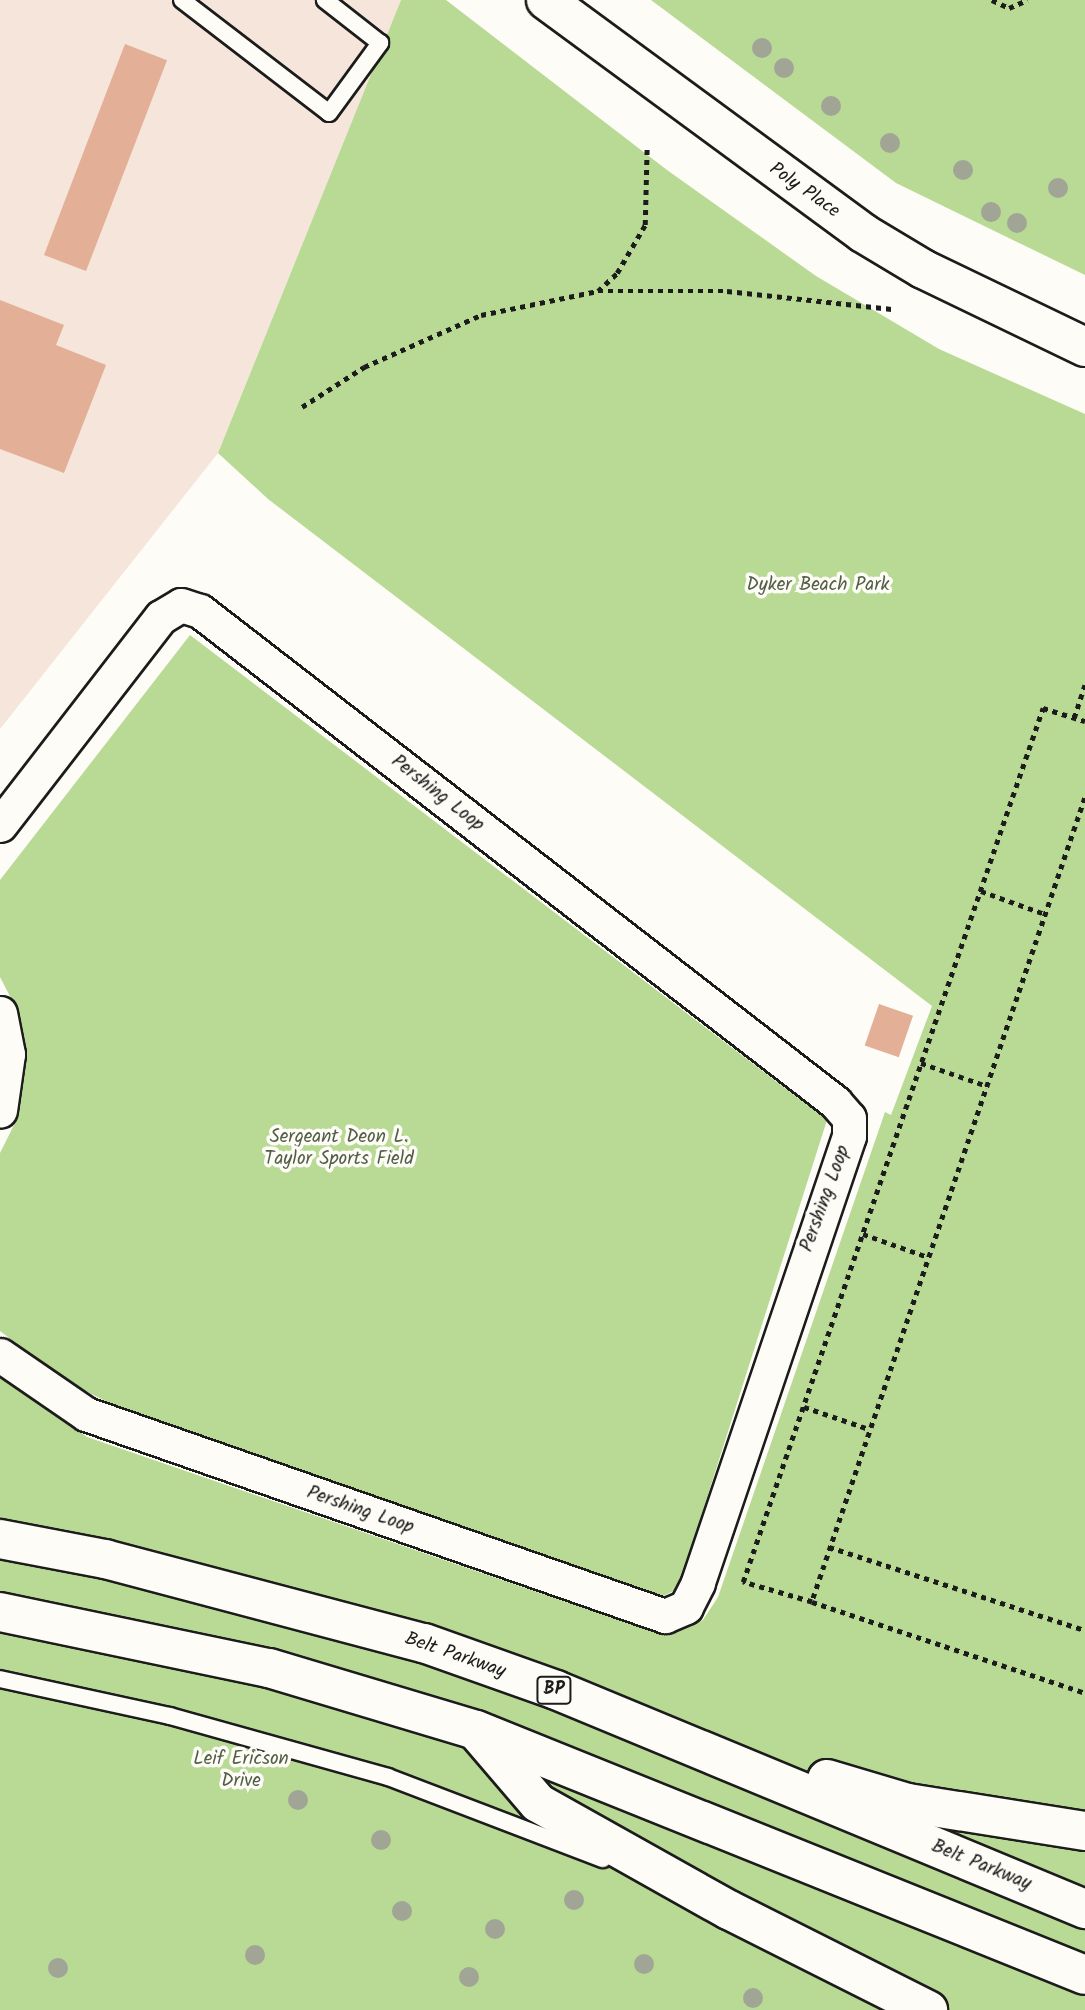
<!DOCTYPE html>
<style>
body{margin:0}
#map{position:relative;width:1085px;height:2010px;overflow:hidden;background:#fdfcf7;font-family:Kalam,sans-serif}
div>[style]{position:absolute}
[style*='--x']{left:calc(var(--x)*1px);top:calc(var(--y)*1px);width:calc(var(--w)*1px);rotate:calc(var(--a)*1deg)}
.built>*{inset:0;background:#f5e5da}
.green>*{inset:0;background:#b9da94}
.building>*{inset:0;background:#e3af97;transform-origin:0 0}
.path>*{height:4.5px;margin-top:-2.25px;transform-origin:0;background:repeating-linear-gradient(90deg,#1c1c1c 0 5px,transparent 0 10px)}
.roads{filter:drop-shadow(2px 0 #1c1c1c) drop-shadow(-2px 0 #1c1c1c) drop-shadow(0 2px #1c1c1c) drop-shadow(0 -2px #1c1c1c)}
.lane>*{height:16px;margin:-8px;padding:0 8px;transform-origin:8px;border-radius:8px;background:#fdfcf7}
.street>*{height:33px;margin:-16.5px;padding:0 16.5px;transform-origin:16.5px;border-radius:16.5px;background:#fdfcf7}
.secondary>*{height:38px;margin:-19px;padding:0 19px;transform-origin:19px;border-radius:19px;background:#fdfcf7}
.highway>*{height:38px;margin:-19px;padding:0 19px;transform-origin:19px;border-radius:19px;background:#fdfcf7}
.trees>*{width:20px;height:20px;margin:-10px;border-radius:50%;background:#a0a596}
span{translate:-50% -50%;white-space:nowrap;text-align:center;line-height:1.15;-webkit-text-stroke:7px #fdfcf7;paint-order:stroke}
.shield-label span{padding:2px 5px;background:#fdfcf7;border:2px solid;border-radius:5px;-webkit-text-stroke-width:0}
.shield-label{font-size:18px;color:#1c1c1c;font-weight:700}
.street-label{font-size:19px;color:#1c1c1c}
.park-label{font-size:19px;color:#535e46}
</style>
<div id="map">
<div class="built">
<i style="clip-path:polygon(0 0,401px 0,218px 453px,0 729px)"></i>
</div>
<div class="green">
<i style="clip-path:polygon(401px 0,446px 0,667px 170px,816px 276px,939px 349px,1085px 414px,1085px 2010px,0 2010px,0 1374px,87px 1437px,630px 1624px,673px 1631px,703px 1620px,718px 1597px,885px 1112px,891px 1115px,932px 1006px,268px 499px,218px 453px)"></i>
<i style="clip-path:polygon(651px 0,1085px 0,1085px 275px,896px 183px)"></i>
<i style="clip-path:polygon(190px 635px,827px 1120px,678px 1589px,661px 1597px,124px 1411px,65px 1380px,0 1331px,0 1153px,16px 1121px,26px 1062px,15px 1006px,0 977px,0 880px)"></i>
</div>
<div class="building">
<i style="left:125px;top:44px;width:45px;height:226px;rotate:21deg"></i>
<i style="clip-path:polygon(0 300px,64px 325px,56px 345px,106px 365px,64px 473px,0 449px)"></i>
<i style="left:879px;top:1004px;width:36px;height:44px;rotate:19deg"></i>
</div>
<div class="path">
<i style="--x:992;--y:0;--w:19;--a:25"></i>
<i style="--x:1009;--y:8;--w:20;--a:-24"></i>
<i style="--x:598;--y:291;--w:26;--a:-43"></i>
<i style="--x:617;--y:273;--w:56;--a:-59.7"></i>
<i style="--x:645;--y:225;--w:80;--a:-88.6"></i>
<i style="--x:302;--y:407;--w:74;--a:-32.8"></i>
<i style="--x:364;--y:367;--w:128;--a:-24"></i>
<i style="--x:481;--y:315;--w:119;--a:-11.6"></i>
<i style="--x:598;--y:291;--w:129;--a:0"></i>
<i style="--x:727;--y:291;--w:168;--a:6.2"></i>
<i style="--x:1074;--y:718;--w:35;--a:-72"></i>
<i style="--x:1085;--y:798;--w:849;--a:108.76"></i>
<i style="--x:812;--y:1602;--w:288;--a:18.4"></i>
<i style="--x:981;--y:891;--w:68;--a:19.8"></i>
<i style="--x:921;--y:1063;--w:70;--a:19.2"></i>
<i style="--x:863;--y:1234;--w:69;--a:19.5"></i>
<i style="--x:804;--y:1407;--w:69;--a:18.7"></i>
<i style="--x:829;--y:1547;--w:269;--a:18"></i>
<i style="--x:812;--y:1602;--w:72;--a:-163.8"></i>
<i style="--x:743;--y:1582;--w:924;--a:-71.06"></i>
<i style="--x:1043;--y:708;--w:44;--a:17.2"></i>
</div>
<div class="roads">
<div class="lane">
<i style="--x:182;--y:0;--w:185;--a:37.5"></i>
<i style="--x:329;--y:113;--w:87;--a:-53.9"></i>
<i style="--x:380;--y:43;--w:70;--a:-142"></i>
<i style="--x:0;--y:1679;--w:174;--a:12.3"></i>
<i style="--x:170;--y:1716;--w:226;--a:15.6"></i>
<i style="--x:388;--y:1777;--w:230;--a:20.9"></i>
</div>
<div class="street">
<i style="--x:0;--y:825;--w:263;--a:-52.3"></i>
<i style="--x:161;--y:617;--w:23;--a:-31"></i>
<i style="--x:181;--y:605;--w:20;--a:18"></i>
<i style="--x:200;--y:611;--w:803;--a:37.71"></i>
<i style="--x:835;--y:1102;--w:21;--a:49"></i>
<i style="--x:849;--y:1118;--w:18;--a:90"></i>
<i style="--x:849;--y:1136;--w:472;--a:108.7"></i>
<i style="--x:698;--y:1583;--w:27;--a:117"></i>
<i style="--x:686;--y:1607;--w:23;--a:157"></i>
<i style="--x:665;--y:1616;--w:613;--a:-160.77"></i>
<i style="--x:86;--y:1414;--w:104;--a:-145.5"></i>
<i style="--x:0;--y:1013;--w:42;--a:79"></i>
<i style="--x:8;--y:1054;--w:57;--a:98.1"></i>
</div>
<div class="secondary">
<i style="--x:546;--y:0;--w:393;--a:36.3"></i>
<i style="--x:863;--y:233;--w:70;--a:31"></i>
<i style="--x:923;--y:269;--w:180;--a:25.7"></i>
</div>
<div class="highway">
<i style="--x:0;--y:1539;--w:107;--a:10.8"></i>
<i style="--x:105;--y:1559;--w:330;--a:14.8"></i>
<i style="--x:424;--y:1643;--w:140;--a:19.6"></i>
<i style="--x:556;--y:1690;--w:573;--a:22.49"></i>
<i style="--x:0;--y:1612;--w:275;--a:11.8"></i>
<i style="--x:269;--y:1668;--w:216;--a:16.7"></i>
<i style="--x:476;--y:1730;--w:656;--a:21.91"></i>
<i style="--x:478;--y:1733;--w:92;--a:49.4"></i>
<i style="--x:538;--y:1803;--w:219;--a:29.3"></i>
<i style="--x:729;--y:1910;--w:223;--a:26.7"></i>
<i style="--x:827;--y:1779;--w:84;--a:16.5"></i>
<i style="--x:908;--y:1803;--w:179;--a:9"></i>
</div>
</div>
<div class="trees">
<i style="left:762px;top:48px"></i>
<i style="left:784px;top:68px"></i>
<i style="left:831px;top:106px"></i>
<i style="left:890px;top:143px"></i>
<i style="left:963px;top:170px"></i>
<i style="left:1058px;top:188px"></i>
<i style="left:991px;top:212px"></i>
<i style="left:1017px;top:223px"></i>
<i style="left:298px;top:1800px"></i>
<i style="left:381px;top:1840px"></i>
<i style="left:574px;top:1900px"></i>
<i style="left:402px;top:1911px"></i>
<i style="left:495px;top:1929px"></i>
<i style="left:255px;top:1955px"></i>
<i style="left:644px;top:1964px"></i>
<i style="left:58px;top:1968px"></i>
<i style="left:469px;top:1977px"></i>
<i style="left:753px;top:1998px"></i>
</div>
<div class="shield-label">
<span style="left:554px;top:1690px">BP</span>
</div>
<div class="street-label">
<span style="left:804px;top:191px;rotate:35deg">Poly Place</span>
<span style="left:437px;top:794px;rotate:38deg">Pershing Loop</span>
<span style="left:826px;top:1199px;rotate:-70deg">Pershing Loop</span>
<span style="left:360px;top:1511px;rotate:19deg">Pershing Loop</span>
<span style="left:455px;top:1656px;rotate:19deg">Belt Parkway</span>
<span style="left:981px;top:1866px;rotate:22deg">Belt Parkway</span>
</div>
<div class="park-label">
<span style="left:818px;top:586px">Dyker Beach Park</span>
<span style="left:339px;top:1149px">Sergeant Deon L.<br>Taylor Sports Field</span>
<span style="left:241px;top:1771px">Leif Ericson<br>Drive</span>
</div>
</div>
